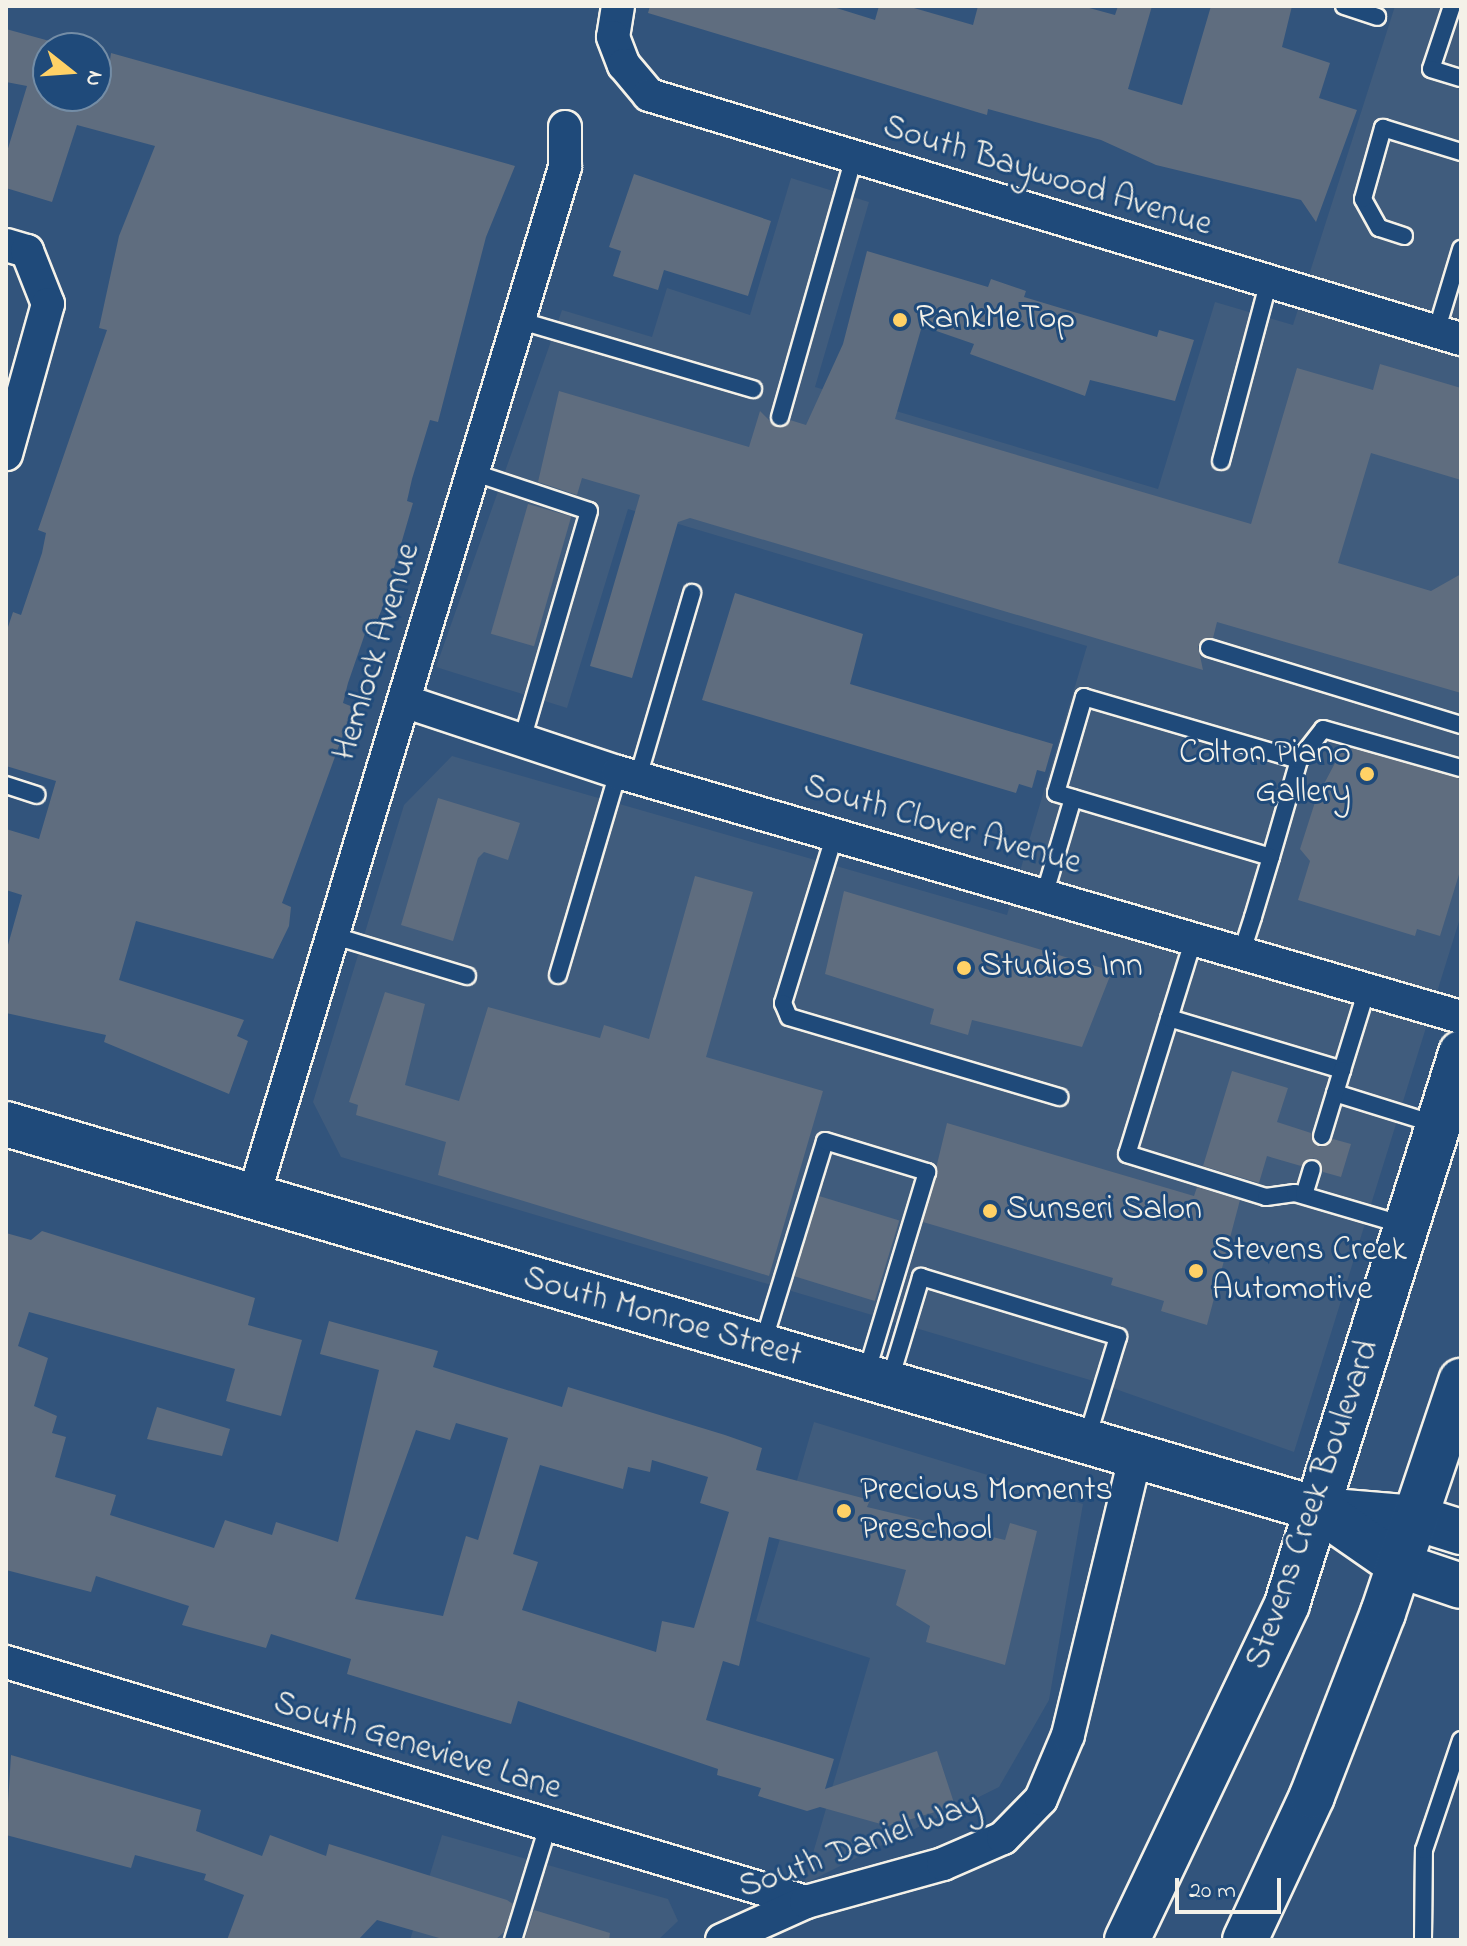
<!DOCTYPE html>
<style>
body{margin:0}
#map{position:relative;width:1467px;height:1946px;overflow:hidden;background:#32547c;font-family:"Indie Flower",sans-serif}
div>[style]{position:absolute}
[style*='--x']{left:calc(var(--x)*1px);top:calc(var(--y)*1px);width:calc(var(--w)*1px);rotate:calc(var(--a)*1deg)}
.built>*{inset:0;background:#405c7d}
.building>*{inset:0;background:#5f6d7f;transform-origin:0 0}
.roads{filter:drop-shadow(2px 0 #f4f1e8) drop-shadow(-2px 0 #f4f1e8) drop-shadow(0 2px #f4f1e8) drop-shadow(0 -2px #f4f1e8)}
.service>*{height:16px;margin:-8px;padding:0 8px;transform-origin:8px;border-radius:8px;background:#1f4a7a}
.minor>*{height:32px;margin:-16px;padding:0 16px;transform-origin:16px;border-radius:16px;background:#1f4a7a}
.secondary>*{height:44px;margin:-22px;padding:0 22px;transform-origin:22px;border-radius:22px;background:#1f4a7a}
.primary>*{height:44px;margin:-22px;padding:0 22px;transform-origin:22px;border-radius:22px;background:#1f4a7a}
.dots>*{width:22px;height:22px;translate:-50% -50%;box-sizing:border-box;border:4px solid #1f4a7a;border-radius:50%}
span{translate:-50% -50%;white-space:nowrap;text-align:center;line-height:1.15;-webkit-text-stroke:6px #1f4a7a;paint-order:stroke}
.street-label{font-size:34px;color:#f4f1e8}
.poi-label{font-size:34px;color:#f4f1e8}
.left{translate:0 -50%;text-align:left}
.right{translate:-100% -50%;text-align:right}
.frame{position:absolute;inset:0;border:8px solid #f4f1e8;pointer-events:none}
.north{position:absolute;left:32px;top:32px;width:80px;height:80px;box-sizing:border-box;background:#1f4a7a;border:2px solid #748da6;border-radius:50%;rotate:107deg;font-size:22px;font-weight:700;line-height:32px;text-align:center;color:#f4f1e8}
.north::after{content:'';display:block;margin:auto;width:28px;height:36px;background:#ffd166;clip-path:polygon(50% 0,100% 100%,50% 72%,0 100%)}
.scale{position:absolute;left:1175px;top:1878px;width:106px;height:36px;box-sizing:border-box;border:4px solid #f4f1e8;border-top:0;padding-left:10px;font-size:24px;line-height:28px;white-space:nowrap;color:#f4f1e8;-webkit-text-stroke:6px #1f4a7a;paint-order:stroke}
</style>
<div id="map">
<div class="built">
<i style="clip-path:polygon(1395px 6px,1461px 6px,1461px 915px,1294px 1452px,1090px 1380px,341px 1157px,313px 1102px,404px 805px,452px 756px,1007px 915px,1087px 646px,628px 509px,567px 708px,436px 667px,562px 310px,652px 337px,667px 288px,750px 315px,791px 178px,869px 202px,815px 387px,1158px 489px,1215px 302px,1293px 325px)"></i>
<i style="clip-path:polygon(814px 1422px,1083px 1504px,1049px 1700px,999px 1787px,804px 1884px,870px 1658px,756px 1621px)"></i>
<i style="clip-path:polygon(442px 1835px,668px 1899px,678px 1921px,658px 1940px,410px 1940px)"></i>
</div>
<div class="building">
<i style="clip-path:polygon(650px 6px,830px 6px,875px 20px,879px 6px,907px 6px,973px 25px,978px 6px,1082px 6px,1115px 15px,1118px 6px,1152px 6px,1128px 89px,1182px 105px,1211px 6px,1292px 6px,1282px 47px,1330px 63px,1319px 98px,1357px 110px,1316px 222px,1301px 200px,1156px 165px,1101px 140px,988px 109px,987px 115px,648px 13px)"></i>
<i style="clip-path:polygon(6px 29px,75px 48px,48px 48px,48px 96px,96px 96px,96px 55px,110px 60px,111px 53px,515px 166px,486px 237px,438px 422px,430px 420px,412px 479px,407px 501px,413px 503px,383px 606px,376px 624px,369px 622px,348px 683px,343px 703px,353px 707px,282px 903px,291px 907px,289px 926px,273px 959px,136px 921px,119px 980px,244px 1020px,237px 1036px,248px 1041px,229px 1094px,104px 1042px,106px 1035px,6px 1013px,6px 952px,22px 895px,6px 890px,6px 829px,39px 839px,56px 781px,6px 766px,6px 633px,13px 612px,21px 615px,42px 553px,46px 533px,38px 530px,107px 330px,99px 328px,119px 236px,155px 146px,77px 125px,52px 202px,6px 188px,6px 155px,27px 86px,6px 82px)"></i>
<i style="clip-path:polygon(634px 174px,771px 221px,748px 296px,664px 270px,658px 290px,613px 276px,621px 251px,609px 247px)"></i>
<i style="clip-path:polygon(867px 251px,988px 287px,991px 279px,1026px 291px,1024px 297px,1157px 337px,1159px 330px,1194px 340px,1175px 401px,1090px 380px,1085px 396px,970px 354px,974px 344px,922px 326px,895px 419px,1251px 524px,1297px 368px,1373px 390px,1380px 364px,1461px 388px,1461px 480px,1371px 453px,1338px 563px,1431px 591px,1461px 574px,1461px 693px,1217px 622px,1213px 638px,1198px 646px,1203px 670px,690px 518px,678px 522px,632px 678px,590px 666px,640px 495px,582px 478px,577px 495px,538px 482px,559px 391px,749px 447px,760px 411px,776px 427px,790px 420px,806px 425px,843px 344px)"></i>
<i style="left:528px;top:504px;width:45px;height:135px;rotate:16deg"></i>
<i style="clip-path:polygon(735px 593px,863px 634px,850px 684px,1053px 744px,1045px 772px,1037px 770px,1032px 788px,1019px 784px,1016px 793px,702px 700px)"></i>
<i style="clip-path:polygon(1344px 746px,1461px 779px,1461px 868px,1440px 936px,1417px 929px,1415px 936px,1298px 900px,1310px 861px,1300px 849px,1316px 799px)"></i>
<i style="clip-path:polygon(438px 798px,520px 823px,508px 860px,484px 852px,478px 858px,453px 941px,401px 925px)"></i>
<i style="clip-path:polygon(695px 876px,753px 892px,706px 1057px,823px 1091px,769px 1276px,438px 1175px,446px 1142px,356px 1115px,358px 1105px,349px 1102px,385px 992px,425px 1004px,405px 1085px,459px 1101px,488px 1007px,600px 1038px,604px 1025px,649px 1039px)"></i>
<i style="clip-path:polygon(844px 891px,1112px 971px,1082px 1047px,972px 1020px,968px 1035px,930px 1024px,934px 1009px,825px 974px)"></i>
<i style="clip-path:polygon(1232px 1071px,1288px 1088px,1277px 1122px,1311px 1133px,1320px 1147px,1333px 1139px,1351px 1144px,1341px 1177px,1323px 1172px,1314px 1158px,1301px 1166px,1267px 1156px,1259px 1183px,1203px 1166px)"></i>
<i style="clip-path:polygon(947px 1123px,1194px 1196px,1197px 1187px,1240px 1200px,1207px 1325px,1161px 1311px,1164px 1301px,1111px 1285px,1113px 1278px,923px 1222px)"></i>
<i style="left:819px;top:1196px;width:84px;height:84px;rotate:17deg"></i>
<i style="clip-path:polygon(evenodd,42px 1231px,255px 1298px,248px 1325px,302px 1340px,281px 1416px,226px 1401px,235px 1369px,29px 1312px,18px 1346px,48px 1358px,34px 1406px,57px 1416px,52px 1433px,66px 1437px,55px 1477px,116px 1495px,110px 1515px,214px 1548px,225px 1520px,272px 1535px,276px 1522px,338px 1542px,379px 1370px,320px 1354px,329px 1321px,438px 1351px,433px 1367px,562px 1407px,568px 1387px,725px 1435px,762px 1448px,756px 1470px,870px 1500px,867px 1507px,1005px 1540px,1010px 1523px,1037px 1531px,1005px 1665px,926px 1642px,930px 1626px,896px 1605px,906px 1570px,769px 1537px,739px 1666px,723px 1661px,706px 1720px,834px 1759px,825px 1789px,937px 1751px,955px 1806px,888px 1826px,820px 1807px,807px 1811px,758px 1796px,761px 1788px,717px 1775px,718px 1769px,518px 1701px,511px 1724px,347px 1674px,351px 1659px,271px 1634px,266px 1648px,182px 1625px,189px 1606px,96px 1576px,91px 1592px,6px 1570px,6px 1233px,31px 1240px,42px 1231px,456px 1423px,508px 1438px,478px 1540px,466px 1536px,443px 1616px,355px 1599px,416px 1430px,450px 1440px,456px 1423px,42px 1231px,652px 1460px,708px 1477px,700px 1503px,729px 1512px,694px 1628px,662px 1621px,656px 1652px,522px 1610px,538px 1562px,513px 1554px,540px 1465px,623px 1489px,628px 1467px,650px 1472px,652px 1460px)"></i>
<i style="clip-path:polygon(157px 1407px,230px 1429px,222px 1456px,147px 1439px)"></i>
<i style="clip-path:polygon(11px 1755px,201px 1810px,196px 1831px,262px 1856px,270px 1835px,326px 1856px,329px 1844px,507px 1900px,513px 1904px,504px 1932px,495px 1940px,446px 1940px,377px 1920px,358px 1940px,227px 1940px,244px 1895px,204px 1880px,206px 1874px,135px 1855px,131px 1868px,6px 1835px)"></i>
<i style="clip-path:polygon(534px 1910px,610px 1933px,609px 1940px,525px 1938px)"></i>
</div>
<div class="roads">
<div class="service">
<i style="--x:1344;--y:6;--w:35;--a:18"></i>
<i style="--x:1452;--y:6;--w:66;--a:108.4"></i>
<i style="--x:1431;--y:69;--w:31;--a:17"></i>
<i style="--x:1404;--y:236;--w:26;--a:-162"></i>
<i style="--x:1379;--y:228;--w:33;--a:-119"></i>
<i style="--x:1363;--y:199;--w:74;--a:-74.3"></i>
<i style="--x:1383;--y:128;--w:82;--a:17.1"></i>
<i style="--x:518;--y:320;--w:245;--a:16.4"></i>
<i style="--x:1436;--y:332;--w:87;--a:-73.2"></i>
<i style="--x:780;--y:417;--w:269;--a:-74.1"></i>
<i style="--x:1221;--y:461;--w:183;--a:-75.1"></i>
<i style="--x:472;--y:472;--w:123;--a:18.4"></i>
<i style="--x:589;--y:511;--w:234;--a:106.3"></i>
<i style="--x:1209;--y:648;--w:264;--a:17"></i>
<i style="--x:1299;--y:760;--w:39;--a:-52"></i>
<i style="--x:1323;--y:729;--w:143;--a:15.8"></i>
<i style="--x:638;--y:777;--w:192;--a:-73.6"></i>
<i style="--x:6;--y:785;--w:32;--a:18"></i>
<i style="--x:835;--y:834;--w:177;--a:107.1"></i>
<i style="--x:783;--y:1003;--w:15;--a:67"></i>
<i style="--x:789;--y:1017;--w:282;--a:16.5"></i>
<i style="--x:1044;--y:896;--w:102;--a:-73.5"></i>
<i style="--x:331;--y:935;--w:142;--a:16.8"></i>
<i style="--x:1194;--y:938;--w:226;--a:107.2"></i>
<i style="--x:1127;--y:1154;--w:145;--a:17.2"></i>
<i style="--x:1266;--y:1197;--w:29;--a:-8"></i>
<i style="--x:1295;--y:1193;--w:117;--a:16.4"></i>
<i style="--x:1242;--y:951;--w:36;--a:-72"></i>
<i style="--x:1253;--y:917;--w:63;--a:-73.3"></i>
<i style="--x:1271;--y:857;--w:101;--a:-73.9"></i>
<i style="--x:1299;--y:760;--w:224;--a:-163.7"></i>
<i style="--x:1084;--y:697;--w:100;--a:106.3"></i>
<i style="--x:1056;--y:793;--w:224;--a:16.6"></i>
<i style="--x:558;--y:975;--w:212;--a:-73.5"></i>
<i style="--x:1169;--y:1018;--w:181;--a:16.7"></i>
<i style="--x:1342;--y:1070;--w:85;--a:-72.8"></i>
<i style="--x:1335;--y:1093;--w:108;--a:17.3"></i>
<i style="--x:1322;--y:1136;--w:69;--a:-73.1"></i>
<i style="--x:1304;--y:1195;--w:27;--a:-73"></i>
<i style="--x:762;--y:1346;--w:214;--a:-72.9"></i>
<i style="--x:825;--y:1141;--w:107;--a:16.9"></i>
<i style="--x:927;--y:1172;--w:211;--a:106.8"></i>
<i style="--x:889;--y:1383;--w:111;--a:-73.2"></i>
<i style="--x:921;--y:1277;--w:206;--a:16.9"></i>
<i style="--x:1118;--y:1337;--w:109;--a:107.1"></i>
<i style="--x:513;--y:1940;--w:119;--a:-72.9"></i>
<i style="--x:1423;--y:1940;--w:90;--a:-89.4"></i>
<i style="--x:1424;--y:1850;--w:116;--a:-71.4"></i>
</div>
<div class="minor">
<i style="--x:618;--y:6;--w:31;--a:99"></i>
<i style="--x:613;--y:37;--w:30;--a:69"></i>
<i style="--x:624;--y:65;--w:39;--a:50"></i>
<i style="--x:649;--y:95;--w:848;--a:16.73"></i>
<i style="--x:6;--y:245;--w:22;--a:16"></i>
<i style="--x:27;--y:251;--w:57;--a:68.4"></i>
<i style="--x:48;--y:304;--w:156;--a:105.6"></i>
<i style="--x:404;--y:701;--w:225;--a:18.4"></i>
<i style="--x:618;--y:772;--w:878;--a:16.21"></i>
<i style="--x:253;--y:1198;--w:1077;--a:-73.16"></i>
<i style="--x:565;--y:167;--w:40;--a:-90"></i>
<i style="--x:6;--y:1662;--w:835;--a:16.7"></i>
<i style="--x:722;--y:1940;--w:92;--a:-24.3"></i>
<i style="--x:806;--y:1902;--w:142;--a:-15.5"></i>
<i style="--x:943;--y:1864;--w:65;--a:-23.4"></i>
<i style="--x:1003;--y:1838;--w:54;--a:-45.7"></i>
<i style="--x:1041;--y:1799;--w:69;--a:-67.1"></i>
<i style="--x:1068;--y:1735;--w:286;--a:-76.4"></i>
</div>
<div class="secondary">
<i style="--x:6;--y:1124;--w:1370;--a:16.37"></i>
<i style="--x:1320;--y:1510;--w:96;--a:4.8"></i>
<i style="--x:1416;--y:1518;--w:47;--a:17.3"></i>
<i style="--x:1320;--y:1510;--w:96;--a:34.8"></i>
<i style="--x:1399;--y:1565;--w:65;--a:18.7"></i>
</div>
<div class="primary">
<i style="--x:1127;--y:1940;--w:372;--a:-64.5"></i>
<i style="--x:1287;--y:1604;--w:578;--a:-72.47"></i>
<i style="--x:1245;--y:1940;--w:159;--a:-65"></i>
<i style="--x:1312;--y:1796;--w:196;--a:-68.8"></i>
<i style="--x:1383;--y:1613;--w:245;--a:-71.4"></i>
</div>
</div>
<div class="dots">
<i style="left:900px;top:320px;background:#ffd166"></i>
<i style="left:1367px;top:774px;background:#ffd166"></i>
<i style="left:964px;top:968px;background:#ffd166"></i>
<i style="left:990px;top:1211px;background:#ffd166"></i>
<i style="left:1196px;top:1271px;background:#ffd166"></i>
<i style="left:844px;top:1511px;background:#ffd166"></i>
</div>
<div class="street-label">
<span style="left:1047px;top:177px;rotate:17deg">South Baywood Avenue</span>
<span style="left:378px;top:652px;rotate:-73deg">Hemlock Avenue</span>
<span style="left:942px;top:826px;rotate:16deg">South Clover Avenue</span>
<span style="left:662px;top:1318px;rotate:16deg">South Monroe Street</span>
<span style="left:1314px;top:1505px;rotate:-71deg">Stevens Creek Boulevard</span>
<span style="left:417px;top:1747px;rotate:17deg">South Genevieve Lane</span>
<span style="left:860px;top:1847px;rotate:-20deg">South Daniel Way</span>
</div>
<div class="poi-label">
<span class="left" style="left:916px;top:320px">RankMeTop</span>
<span class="right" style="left:1351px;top:774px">Colton Piano<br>Gallery</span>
<span class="left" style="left:980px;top:968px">Studios Inn</span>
<span class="left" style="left:1006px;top:1211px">Sunseri Salon</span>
<span class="left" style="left:1212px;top:1271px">Stevens Creek<br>Automotive</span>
<span class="left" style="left:860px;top:1511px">Precious Moments<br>Preschool</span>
</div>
<div class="frame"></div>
<div class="north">N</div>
<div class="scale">20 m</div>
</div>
